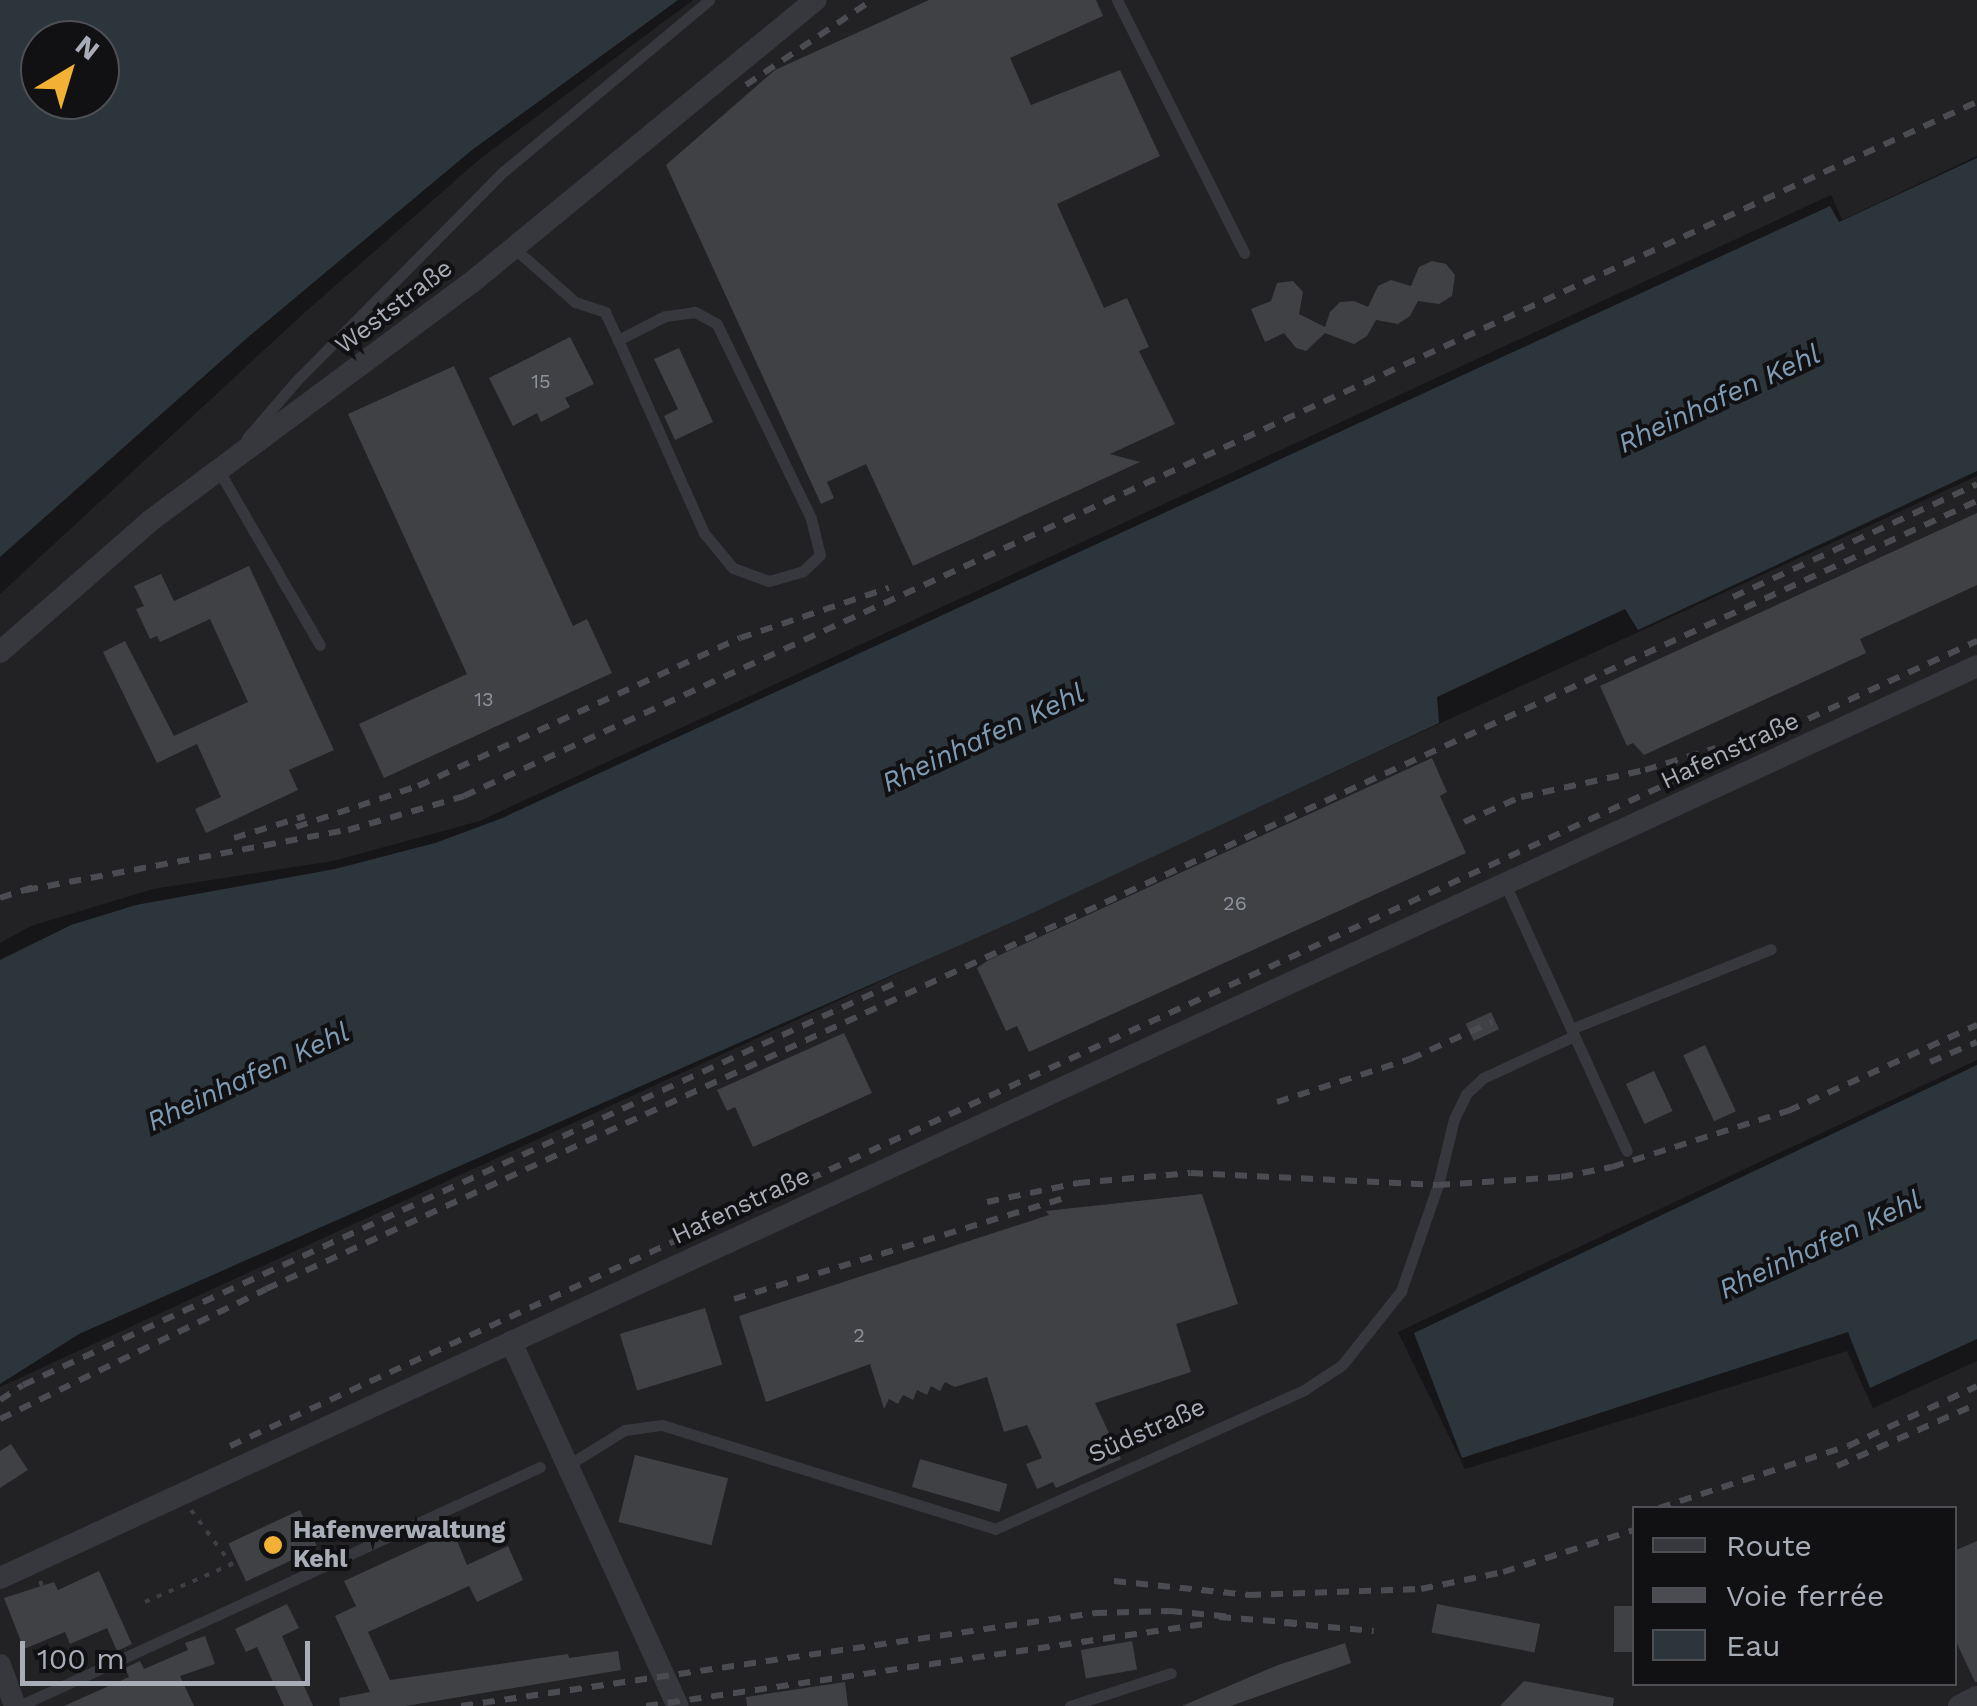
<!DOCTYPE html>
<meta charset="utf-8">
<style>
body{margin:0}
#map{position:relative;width:1977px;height:1706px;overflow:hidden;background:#161618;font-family:"Work Sans",sans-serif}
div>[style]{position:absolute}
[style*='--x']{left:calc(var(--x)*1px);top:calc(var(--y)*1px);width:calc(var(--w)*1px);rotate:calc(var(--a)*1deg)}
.built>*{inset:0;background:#222225}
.water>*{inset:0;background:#2c353c}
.building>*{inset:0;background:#404145;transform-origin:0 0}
.path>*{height:4px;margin-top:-2px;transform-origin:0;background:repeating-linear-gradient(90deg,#3d3f44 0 5px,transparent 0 13px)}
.service>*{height:11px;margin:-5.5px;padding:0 5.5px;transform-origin:5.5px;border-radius:5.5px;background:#37383d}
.minor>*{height:22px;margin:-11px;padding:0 11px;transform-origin:11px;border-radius:11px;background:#37383d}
.rail>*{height:6px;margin-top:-3px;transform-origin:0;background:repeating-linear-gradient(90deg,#4a4c52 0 12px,transparent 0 22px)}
.dots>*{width:28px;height:28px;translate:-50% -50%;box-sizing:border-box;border:5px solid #111113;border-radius:50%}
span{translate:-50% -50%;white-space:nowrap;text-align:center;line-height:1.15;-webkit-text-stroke:8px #111113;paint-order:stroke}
.number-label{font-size:20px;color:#8e929b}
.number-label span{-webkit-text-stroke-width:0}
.street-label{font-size:25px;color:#a8adb8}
.poi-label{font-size:25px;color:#a8adb8;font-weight:700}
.left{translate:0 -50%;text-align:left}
.water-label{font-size:28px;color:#7f9bb3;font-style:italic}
.legend{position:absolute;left:1632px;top:1506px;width:325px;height:180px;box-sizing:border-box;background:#111113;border:2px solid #4d4f55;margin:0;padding:12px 18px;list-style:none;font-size:30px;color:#a8adb8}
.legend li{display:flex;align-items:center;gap:20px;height:50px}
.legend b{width:50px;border:2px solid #4d4f55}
.north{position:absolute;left:20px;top:20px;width:100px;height:100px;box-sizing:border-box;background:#111113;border:2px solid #4d4f55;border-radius:50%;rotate:38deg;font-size:28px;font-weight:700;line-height:40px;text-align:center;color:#a8adb8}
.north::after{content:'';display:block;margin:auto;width:35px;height:45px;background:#f2b134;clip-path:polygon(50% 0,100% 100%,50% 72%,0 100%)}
.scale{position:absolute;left:20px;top:1641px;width:290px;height:45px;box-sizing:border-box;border:5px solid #a8adb8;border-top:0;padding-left:12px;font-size:30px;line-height:35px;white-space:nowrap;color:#a8adb8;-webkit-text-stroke:8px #111113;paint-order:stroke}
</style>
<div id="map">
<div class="built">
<i style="clip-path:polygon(693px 0,1977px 0,1977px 156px,1842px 220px,1831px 195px,480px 821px,333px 861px,153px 889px,31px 926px,0 943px,0 594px,303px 314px,481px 158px)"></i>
<i style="clip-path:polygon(evenodd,1977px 476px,1977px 1060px,1398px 1332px,1465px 1469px,1847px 1351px,1873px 1408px,1977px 1361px,1977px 1706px,0 1706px,0 1387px,1977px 476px,1634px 1508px,1954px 1508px,1954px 1684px,1634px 1684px,1634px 1508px)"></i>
</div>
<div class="water">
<i style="clip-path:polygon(evenodd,0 0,678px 0,472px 150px,247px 338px,0 557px,0 0,40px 40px,100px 40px,100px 100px,40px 100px,40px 40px)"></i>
<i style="clip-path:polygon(1977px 158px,1977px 471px,1638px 630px,1625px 609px,1437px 697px,1439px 723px,1026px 916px,79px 1334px,0 1384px,0 960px,71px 925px,136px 905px,335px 869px,435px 843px,500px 819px,1830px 206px,1839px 222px)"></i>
<i style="clip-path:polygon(1977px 1065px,1977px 1339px,1870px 1388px,1848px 1332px,1462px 1458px,1414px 1333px)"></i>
</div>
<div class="building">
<i style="clip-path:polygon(929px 0,1096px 0,1103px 16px,1010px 58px,1031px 105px,1120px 70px,1160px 156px,1057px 204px,1104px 308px,1127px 298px,1149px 347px,1139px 351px,1175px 424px,1110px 454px,1140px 462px,913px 566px,866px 464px,827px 482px,834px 498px,821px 504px,666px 165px,775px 70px)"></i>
<i style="clip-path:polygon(1432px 261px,1446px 264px,1455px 275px,1452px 296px,1439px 304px,1418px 301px,1410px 316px,1398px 324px,1376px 320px,1367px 336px,1354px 344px,1325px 333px,1306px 351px,1296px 348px,1284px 333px,1265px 342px,1251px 309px,1271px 301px,1277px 283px,1293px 281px,1303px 292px,1299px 314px,1325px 327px,1330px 312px,1340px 302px,1354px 301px,1368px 307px,1378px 286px,1391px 280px,1411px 286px,1419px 267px)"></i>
<i style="clip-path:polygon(570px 337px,594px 384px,565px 398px,570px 407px,541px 422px,537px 413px,513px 426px,489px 378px)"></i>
<i style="clip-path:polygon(679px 348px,713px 422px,675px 440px,664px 416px,678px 409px,654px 359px)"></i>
<i style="clip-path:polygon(454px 366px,573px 626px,587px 619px,612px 673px,384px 778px,359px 724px,467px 674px,348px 414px)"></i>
<i style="clip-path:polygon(1977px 513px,1977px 585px,1860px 639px,1866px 653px,1644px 755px,1633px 743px,1627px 746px,1600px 686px)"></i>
<i style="clip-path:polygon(249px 566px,334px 750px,289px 770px,298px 790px,206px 833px,195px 809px,221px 797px,197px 744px,157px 763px,103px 652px,125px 641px,174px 736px,248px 702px,210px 619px,160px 642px,157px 636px,150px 639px,136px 609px,144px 606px,134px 586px,161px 574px,174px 601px)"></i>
<i style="clip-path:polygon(1432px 758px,1447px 792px,1440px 796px,1466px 853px,1029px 1052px,1017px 1026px,1006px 1031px,977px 968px,987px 961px)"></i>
<i style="left:1491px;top:1012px;width:19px;height:28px;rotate:65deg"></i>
<i style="clip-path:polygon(844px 1033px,872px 1093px,753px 1147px,735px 1107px,727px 1111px,717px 1090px)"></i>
<i style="left:1705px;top:1045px;width:73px;height:24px;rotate:65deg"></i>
<i style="left:1654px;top:1071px;width:44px;height:31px;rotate:65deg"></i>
<i style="clip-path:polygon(1202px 1194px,1238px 1304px,1176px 1324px,1191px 1372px,1095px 1403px,1121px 1459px,1056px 1488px,1053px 1482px,1037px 1489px,1026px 1464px,1042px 1458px,1027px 1425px,1004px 1432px,987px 1377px,955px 1387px,945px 1382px,940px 1391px,931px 1386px,927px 1395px,917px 1390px,913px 1400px,903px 1395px,898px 1404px,889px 1399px,884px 1409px,870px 1364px,766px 1402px,739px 1316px,1049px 1215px,1046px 1211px)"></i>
<i style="left:705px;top:1308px;width:59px;height:89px;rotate:73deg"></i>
<i style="clip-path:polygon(11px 1444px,28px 1470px,0 1488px,0 1451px)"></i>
<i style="left:635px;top:1455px;width:96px;height:69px;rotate:14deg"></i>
<i style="left:920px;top:1459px;width:91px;height:29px;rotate:16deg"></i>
<i style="left:300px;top:1510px;width:42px;height:79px;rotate:65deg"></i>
<i style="clip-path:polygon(453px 1531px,467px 1565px,508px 1546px,523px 1580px,477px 1602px,469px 1586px,368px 1632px,390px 1680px,568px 1654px,569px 1658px,618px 1651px,621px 1670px,406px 1706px,340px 1706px,339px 1698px,370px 1692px,335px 1616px,356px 1606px,344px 1581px)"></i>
<i style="clip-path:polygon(1977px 1541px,1977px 1682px,1975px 1682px,1954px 1637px,1954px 1551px)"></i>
<i style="clip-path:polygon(99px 1571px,132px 1644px,117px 1651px,107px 1628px,70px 1644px,65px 1632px,24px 1649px,4px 1598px,54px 1582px,58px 1590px)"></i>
<i style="clip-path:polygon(287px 1604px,299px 1628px,282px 1636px,313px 1706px,284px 1706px,257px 1647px,246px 1652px,235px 1629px)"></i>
<i style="left:1437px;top:1604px;width:105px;height:29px;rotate:11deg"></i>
<i style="left:1614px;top:1606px;width:20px;height:46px"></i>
<i style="clip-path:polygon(205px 1636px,215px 1664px,180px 1676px,194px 1706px,64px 1706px,129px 1677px,125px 1668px,140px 1661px,144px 1669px,188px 1650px,185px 1643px)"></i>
<i style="left:1132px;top:1641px;width:29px;height:52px;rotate:80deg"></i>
<i style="clip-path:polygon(1345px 1643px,1351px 1663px,1231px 1706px,1182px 1706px,1278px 1665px)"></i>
<i style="clip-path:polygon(1524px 1681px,1614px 1698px,1613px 1706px,1500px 1706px)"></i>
<i style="clip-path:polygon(845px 1682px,848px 1706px,747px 1706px,746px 1697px)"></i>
</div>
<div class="path">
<i style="--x:191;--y:1510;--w:69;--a:53.3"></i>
<i style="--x:40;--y:1581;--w:15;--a:67"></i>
<i style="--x:145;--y:1602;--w:100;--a:-23.5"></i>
</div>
<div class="service">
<i style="--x:1117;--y:0;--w:283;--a:63.3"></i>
<i style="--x:514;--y:248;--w:81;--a:41.5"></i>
<i style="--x:575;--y:302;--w:32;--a:18"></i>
<i style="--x:605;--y:312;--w:31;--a:65"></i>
<i style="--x:618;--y:340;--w:211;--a:66"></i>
<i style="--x:704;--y:533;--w:45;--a:50.4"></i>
<i style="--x:733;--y:568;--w:38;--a:20"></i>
<i style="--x:769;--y:581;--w:35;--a:-16"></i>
<i style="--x:803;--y:571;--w:23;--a:-43"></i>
<i style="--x:820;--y:555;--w:38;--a:-104"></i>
<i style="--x:811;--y:518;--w:216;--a:-115.9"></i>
<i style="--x:717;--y:324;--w:25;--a:-151"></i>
<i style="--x:695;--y:312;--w:30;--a:172"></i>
<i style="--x:665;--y:316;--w:53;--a:152.9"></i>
<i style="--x:247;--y:438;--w:78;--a:-49.2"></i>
<i style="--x:298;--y:379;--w:293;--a:-45.3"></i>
<i style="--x:504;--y:171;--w:267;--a:-39.8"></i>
<i style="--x:222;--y:468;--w:4;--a:135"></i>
<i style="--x:219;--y:471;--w:201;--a:59.9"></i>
<i style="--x:1506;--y:886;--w:291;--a:65.5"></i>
<i style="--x:1571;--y:1029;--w:215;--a:-21.8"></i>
<i style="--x:568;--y:1465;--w:67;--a:-31.6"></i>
<i style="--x:625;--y:1430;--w:37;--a:-8"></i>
<i style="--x:662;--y:1425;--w:349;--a:17.3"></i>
<i style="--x:995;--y:1529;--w:339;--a:-24.2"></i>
<i style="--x:1304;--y:1390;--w:45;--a:-33.3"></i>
<i style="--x:1342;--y:1365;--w:95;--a:-51.4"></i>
<i style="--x:1401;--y:1291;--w:112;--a:-70.8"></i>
<i style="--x:1438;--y:1185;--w:68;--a:-76.4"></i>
<i style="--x:1454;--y:1119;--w:28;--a:-64"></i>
<i style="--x:1466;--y:1094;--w:23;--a:-43"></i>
<i style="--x:1483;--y:1078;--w:100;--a:-24.8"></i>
<i style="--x:19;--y:1706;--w:573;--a:-24.64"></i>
<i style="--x:1070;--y:1706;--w:106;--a:-18.1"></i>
</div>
<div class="minor">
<i style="--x:0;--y:652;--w:199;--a:-41.1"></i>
<i style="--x:150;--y:521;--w:407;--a:-36.6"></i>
<i style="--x:477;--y:278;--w:438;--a:-39.4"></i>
<i style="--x:511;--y:1342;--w:400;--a:65.4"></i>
<i style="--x:0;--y:1578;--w:2177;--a:-24.76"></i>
<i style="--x:0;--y:1665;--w:44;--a:69.9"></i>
<i style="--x:1959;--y:1706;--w:20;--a:-27"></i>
</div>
<div class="rail">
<i style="--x:746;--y:85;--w:152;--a:-34"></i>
<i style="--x:1733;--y:597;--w:269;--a:-24.8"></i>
<i style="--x:1464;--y:822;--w:62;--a:-23.7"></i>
<i style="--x:1521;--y:797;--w:127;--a:-12.3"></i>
<i style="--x:1645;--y:770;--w:74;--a:-17.2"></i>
<i style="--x:296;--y:827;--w:129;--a:-18.6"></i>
<i style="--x:418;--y:786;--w:354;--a:-24.7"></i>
<i style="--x:740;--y:638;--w:157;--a:-18.6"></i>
<i style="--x:234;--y:838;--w:74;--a:-17.2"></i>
<i style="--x:26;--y:890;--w:328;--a:-10.6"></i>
<i style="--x:348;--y:830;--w:121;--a:-16.3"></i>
<i style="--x:464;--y:796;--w:1665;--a:-24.64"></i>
<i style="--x:0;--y:898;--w:40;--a:-18"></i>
<i style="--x:1930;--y:1062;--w:51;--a:-23.1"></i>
<i style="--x:1277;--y:1102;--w:140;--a:-17.9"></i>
<i style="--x:1410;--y:1059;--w:90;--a:-24.3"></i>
<i style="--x:987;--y:1202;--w:93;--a:-11.8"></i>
<i style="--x:1078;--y:1183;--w:113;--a:-5.1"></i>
<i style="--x:1191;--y:1173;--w:247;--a:2.8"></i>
<i style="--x:1438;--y:1185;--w:123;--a:-3.7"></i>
<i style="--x:1561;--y:1177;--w:52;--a:-11.1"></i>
<i style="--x:1612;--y:1167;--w:185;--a:-17.7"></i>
<i style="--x:1788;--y:1111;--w:208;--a:-24.5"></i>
<i style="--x:734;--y:1299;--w:346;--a:-17"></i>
<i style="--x:0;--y:1400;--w:27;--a:-33"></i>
<i style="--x:23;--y:1385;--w:968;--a:-24.74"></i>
<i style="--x:0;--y:1419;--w:296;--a:-26"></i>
<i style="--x:266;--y:1289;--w:1884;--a:-24.73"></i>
<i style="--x:230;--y:1446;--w:1924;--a:-24.74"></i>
<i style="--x:1837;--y:1466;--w:153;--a:-23.9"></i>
<i style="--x:1659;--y:1508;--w:199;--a:-18.2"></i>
<i style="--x:1848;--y:1446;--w:142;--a:-24.9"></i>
<i style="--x:1114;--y:1581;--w:136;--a:5.9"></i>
<i style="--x:1249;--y:1595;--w:172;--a:-2"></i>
<i style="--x:1421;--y:1589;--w:84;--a:-11.7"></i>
<i style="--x:1503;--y:1572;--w:138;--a:-17.8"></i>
<i style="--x:1219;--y:1617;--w:79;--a:4.3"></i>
<i style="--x:1284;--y:1623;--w:90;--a:5.1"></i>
<i style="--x:461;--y:1706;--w:641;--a:-8.35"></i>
<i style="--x:1095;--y:1613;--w:75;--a:-1.5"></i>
<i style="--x:1170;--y:1611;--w:63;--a:5.4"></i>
<i style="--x:646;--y:1706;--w:564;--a:-8.36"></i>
</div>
<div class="dots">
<i style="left:273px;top:1545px;background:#f2b134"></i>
</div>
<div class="number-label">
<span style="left:541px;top:381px">15</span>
<span style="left:484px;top:699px">13</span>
<span style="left:1235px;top:903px">26</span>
<span style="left:859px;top:1335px">2</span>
</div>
<div class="street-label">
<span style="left:394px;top:307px;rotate:-37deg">Weststraße</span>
<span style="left:1730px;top:751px;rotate:-25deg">Hafenstraße</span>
<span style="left:741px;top:1206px;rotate:-25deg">Hafenstraße</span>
<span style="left:1147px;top:1431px;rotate:-24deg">Südstraße</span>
</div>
<div class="poi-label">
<span class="left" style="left:293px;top:1545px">Hafenverwaltung<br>Kehl</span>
</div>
<div class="water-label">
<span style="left:1719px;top:399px;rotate:-25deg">Rheinhafen Kehl</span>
<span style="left:983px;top:738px;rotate:-25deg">Rheinhafen Kehl</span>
<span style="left:248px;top:1077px;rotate:-25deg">Rheinhafen Kehl</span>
<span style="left:1820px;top:1245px;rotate:-25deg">Rheinhafen Kehl</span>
</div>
<ul class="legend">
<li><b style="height:12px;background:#37383d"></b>Route</li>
<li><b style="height:12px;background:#4a4c52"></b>Voie ferrée</li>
<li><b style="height:28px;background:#2c353c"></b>Eau</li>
</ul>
<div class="north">N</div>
<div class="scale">100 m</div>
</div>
